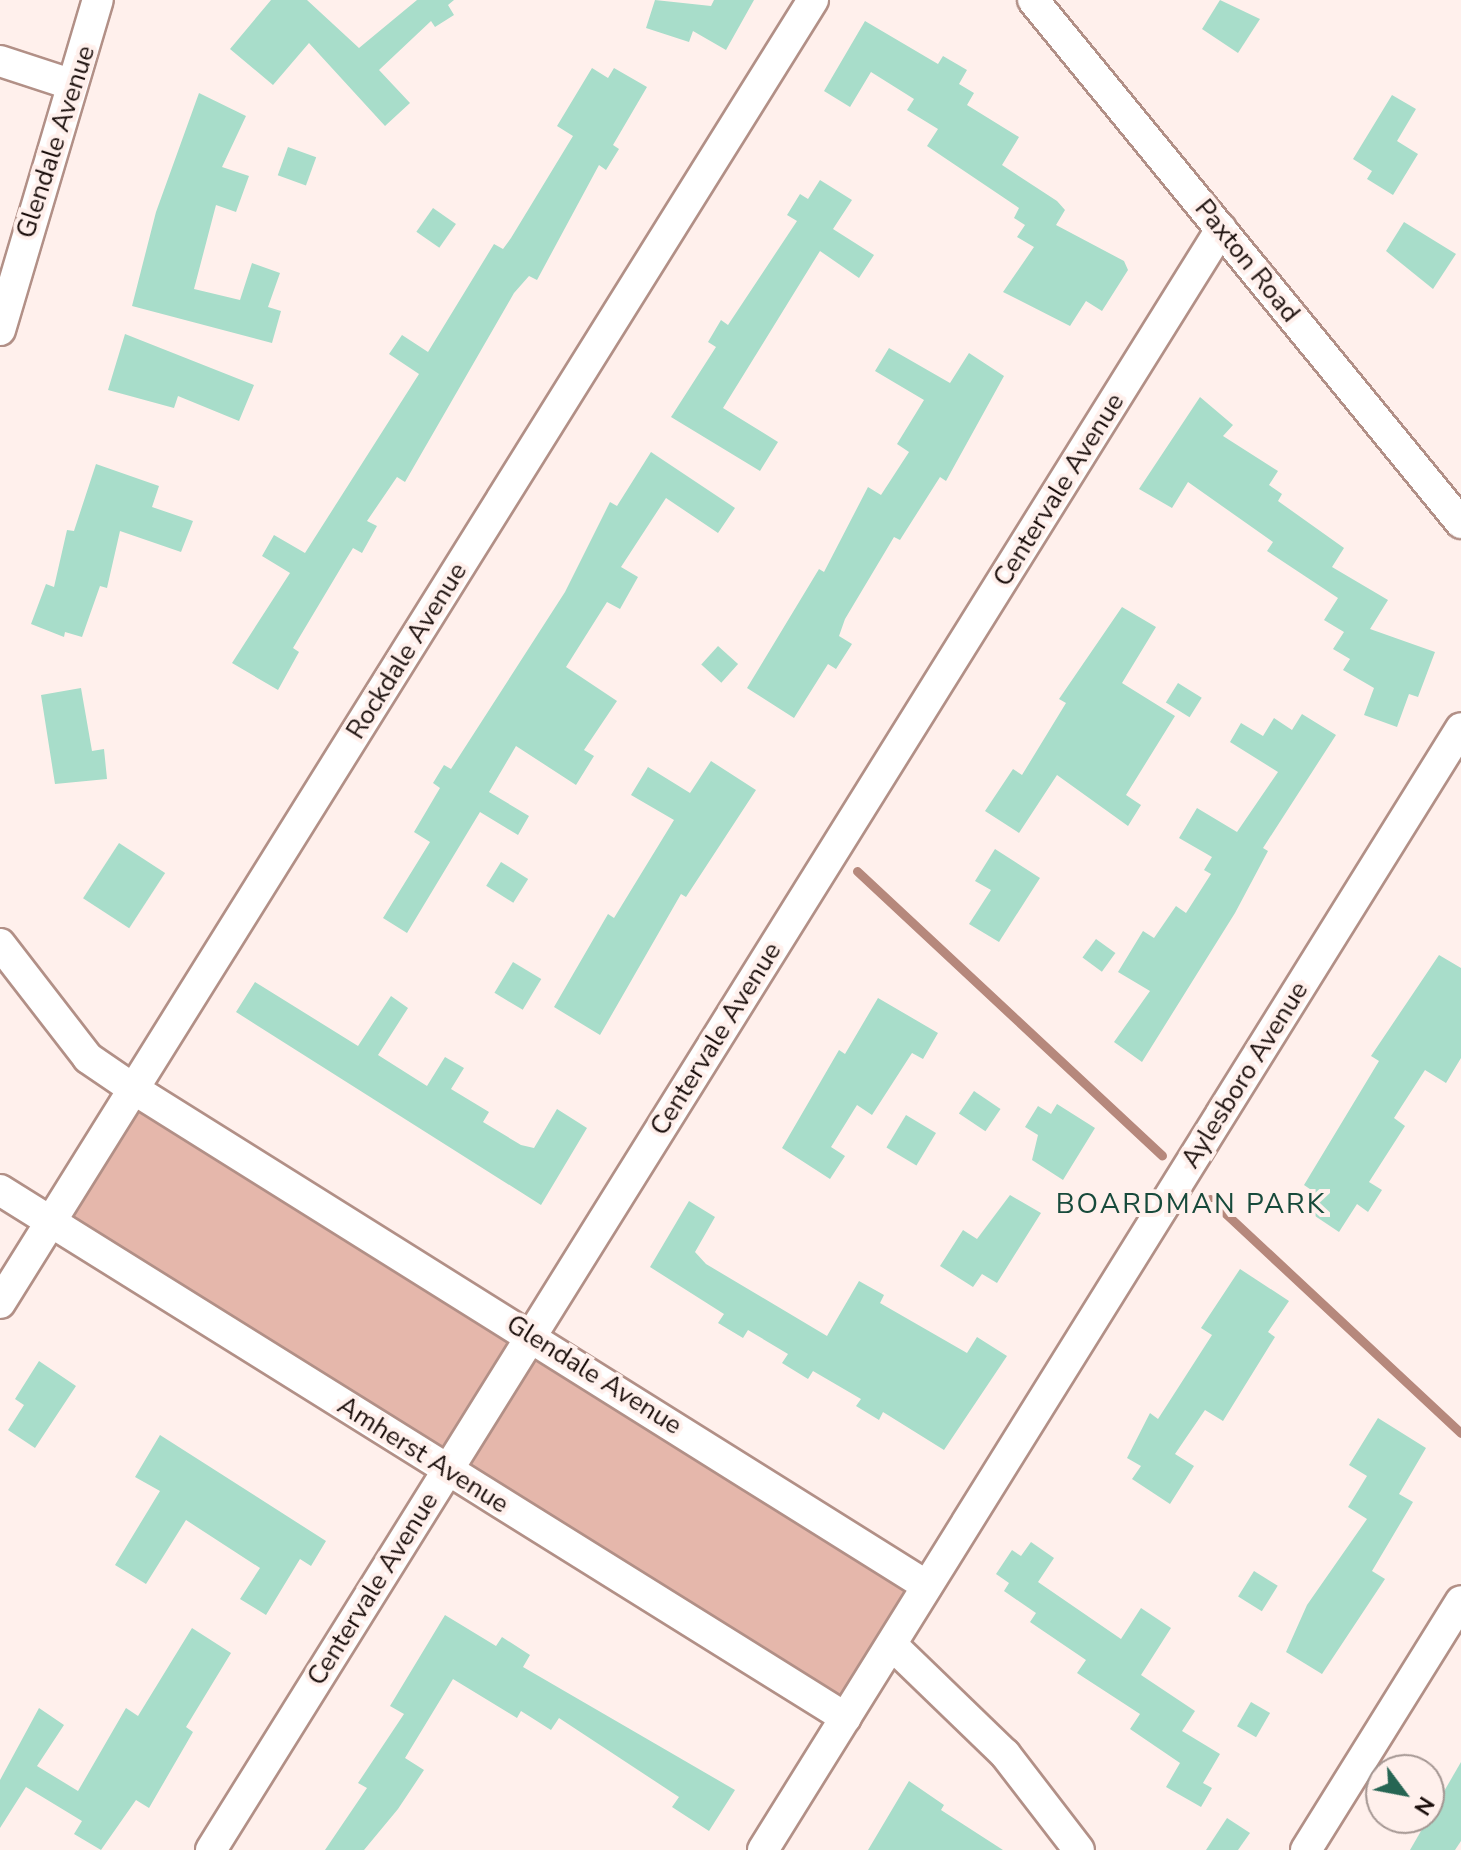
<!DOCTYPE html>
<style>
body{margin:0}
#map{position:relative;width:1461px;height:1850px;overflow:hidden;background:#fff0ec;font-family:"Nunito Sans",sans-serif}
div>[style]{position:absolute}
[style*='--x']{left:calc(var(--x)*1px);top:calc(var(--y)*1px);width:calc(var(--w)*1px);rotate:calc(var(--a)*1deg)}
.green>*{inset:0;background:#e5b7ab;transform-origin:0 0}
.stream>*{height:9px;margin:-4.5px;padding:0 4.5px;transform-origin:4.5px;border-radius:4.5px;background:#b6887c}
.building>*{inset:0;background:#a8ddca;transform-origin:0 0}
.roads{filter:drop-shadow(2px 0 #b29087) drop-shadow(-2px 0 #b29087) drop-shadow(0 2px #b29087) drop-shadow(0 -2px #b29087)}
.minor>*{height:30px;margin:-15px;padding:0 15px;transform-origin:15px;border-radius:15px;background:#fff}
span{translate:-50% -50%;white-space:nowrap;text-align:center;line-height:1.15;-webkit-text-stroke:8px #fff0ec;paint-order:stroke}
.street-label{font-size:26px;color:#1b0f0c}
.neighbourhood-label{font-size:28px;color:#174a3b;letter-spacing:2px}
.north{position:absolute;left:1365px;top:1754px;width:80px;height:80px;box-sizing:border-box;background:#fff0ec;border:2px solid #a49692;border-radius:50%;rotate:122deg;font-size:22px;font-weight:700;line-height:32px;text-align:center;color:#1b0f0c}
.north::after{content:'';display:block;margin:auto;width:28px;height:36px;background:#266553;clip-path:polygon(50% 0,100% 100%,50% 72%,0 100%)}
</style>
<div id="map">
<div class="green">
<i style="left:132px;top:1088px;width:938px;height:155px;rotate:32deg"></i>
</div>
<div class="stream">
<i style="--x:857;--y:871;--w:417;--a:43"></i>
<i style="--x:1210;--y:1199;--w:343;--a:43"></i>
</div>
<div class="building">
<i style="clip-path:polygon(271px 0,307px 0,359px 48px,417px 0,454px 0,448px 5px,454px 15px,435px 27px,431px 21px,379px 70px,410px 103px,385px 126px,309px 43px,273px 85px,230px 49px)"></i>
<i style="clip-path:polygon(655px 0,711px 6px,714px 0,754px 0,726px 50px,693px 31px,689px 42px,646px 28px)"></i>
<i style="clip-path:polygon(1220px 0,1260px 19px,1238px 53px,1202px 29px)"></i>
<i style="clip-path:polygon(865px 21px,938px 64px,943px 56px,967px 70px,959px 84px,974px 93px,967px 105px,1019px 137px,1002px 165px,1057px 201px,1065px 210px,1056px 225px,1124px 261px,1128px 270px,1102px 311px,1086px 301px,1070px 326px,1003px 292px,1034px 247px,1017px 237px,1025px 225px,1014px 218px,1019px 208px,927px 146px,938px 129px,907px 110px,914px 99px,871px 72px,850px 107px,824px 91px)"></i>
<i style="clip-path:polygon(592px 68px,608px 78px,614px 68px,647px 87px,613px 145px,619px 149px,606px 170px,599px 165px,537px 280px,529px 276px,514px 293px,405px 482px,397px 477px,367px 521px,377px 526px,362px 553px,353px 548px,345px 561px,293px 648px,299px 652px,278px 690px,232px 663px,290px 573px,262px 556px,274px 535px,305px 553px,419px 374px,389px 354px,402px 335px,428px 352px,494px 244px,503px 249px,511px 238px,573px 136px,557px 126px)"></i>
<i style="clip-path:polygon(199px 93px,246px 116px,222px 167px,249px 176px,236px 212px,216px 205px,194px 289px,240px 300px,252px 263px,280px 273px,268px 307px,281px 311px,272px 343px,132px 306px,156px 212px)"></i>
<i style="clip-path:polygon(1392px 95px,1416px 109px,1397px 141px,1418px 154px,1393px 195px,1367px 179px,1372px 171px,1353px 159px)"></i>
<i style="left:288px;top:147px;width:30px;height:30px;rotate:20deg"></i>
<i style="clip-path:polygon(820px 180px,852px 200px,833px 229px,874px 255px,859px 278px,820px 251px,723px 408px,778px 442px,760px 471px,671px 417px,716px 347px,708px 342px,721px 320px,728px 325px,797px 221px,787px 215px,800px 194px,808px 199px)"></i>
<i style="left:433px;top:208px;width:28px;height:29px;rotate:35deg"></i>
<i style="clip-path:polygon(1404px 222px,1456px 254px,1433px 289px,1386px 251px)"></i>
<i style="clip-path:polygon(125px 334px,254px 385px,239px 421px,178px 396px,174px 408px,108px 390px)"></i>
<i style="clip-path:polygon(889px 348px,950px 383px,969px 353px,1004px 376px,946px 481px,940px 477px,900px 540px,894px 537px,845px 619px,839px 636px,852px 644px,836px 669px,828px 664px,794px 718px,747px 688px,819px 569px,824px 572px,868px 487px,881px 495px,909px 452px,897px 444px,924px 400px,875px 371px)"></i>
<i style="clip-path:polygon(1200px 397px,1233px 425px,1223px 436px,1278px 471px,1269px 485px,1282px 494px,1278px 501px,1344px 548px,1332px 567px,1388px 600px,1370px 629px,1435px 652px,1418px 697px,1409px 694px,1397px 727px,1364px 715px,1374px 688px,1343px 670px,1350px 659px,1333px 649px,1344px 632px,1324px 620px,1338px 598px,1267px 551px,1273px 542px,1188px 482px,1172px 508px,1139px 489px)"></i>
<i style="clip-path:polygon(651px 452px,735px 508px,718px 533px,666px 498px,621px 567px,638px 577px,620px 609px,607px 602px,566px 667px,617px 701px,584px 750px,594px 756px,576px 785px,516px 746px,489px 792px,529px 816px,518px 835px,480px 812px,407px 933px,383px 918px,430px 842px,414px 832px,440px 788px,433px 783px,444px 765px,451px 769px,565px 592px,610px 502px,617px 506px)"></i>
<i style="clip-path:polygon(96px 464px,159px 486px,152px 507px,193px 521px,181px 552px,120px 531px,107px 588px,100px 586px,82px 637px,65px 632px,64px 637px,31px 624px,46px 584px,54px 587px,67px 530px,74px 531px)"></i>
<i style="clip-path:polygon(1122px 607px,1156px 627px,1122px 683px,1175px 716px,1126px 795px,1141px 805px,1128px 826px,1057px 775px,1019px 833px,985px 811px,1013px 769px,1022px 775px,1066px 703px,1059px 699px)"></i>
<i style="left:718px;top:646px;width:27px;height:25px;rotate:42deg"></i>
<i style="left:1178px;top:683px;width:28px;height:23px;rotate:32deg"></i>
<i style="clip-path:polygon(81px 688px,92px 751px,104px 749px,107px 779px,55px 784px,41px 695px)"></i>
<i style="clip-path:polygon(1302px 714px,1336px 735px,1263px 848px,1268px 851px,1235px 913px,1142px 1062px,1114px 1042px,1150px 991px,1118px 972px,1143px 931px,1154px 938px,1176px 906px,1186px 913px,1211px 874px,1204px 870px,1212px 857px,1179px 838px,1197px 808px,1237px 832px,1278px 772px,1230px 742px,1241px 723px,1263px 736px,1274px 718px,1292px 730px)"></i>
<i style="clip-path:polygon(711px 761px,756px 790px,686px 897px,681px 894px,600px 1035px,554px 1007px,608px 914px,614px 918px,674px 820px,631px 795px,648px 767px,690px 793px)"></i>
<i style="left:119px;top:843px;width:55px;height:66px;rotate:33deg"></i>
<i style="clip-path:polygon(995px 849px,1040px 878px,999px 942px,969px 924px,991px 890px,975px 881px)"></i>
<i style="left:501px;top:862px;width:32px;height:28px;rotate:32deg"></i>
<i style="left:1096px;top:939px;width:24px;height:23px;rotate:36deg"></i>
<i style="clip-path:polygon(1439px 955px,1461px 968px,1461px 1058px,1446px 1083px,1425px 1070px,1394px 1118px,1405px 1126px,1369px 1182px,1382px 1190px,1368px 1212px,1357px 1204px,1339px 1232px,1309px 1212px,1320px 1196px,1304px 1185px,1379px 1061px,1371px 1056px)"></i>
<i style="left:513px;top:962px;width:33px;height:36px;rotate:31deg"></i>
<i style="clip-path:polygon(255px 982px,358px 1046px,391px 996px,408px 1008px,378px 1055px,427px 1086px,445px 1057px,464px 1068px,451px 1089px,489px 1112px,483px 1122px,521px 1145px,534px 1148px,557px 1109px,587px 1128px,541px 1205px,236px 1012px)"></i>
<i style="clip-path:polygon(878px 998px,938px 1033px,923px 1059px,912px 1053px,872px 1115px,857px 1105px,831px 1147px,845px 1156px,830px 1179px,782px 1148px,839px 1050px,845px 1054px)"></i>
<i style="left:974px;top:1091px;width:32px;height:27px;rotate:34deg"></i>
<i style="clip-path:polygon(1057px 1104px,1095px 1128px,1063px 1180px,1032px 1160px,1038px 1135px,1025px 1127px,1038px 1106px,1051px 1114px)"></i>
<i style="left:906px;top:1115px;width:35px;height:38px;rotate:31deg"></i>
<i style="clip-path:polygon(1010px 1195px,1041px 1213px,997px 1283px,982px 1274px,973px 1287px,940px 1266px,963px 1230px,977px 1239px)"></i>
<i style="clip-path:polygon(689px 1201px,715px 1217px,695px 1252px,706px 1264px,827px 1336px,859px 1281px,884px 1295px,880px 1303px,967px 1353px,977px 1337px,1007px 1356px,944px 1450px,883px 1412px,879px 1420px,856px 1406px,861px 1399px,813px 1371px,808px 1379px,782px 1363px,788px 1354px,748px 1330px,743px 1338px,718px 1323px,724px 1314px,650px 1267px)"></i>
<i style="clip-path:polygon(1240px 1269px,1289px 1301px,1268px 1332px,1275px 1337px,1223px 1421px,1205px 1410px,1175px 1454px,1194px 1466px,1170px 1504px,1132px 1479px,1141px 1466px,1127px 1458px,1150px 1413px,1158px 1419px,1212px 1335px,1201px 1328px)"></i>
<i style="clip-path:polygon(39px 1361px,76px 1386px,35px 1448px,8px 1430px,24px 1405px,15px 1399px)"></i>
<i style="clip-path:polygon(1378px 1418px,1426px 1448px,1399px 1494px,1413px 1502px,1372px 1571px,1385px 1579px,1322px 1674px,1286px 1652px,1307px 1605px,1367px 1519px,1348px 1507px,1367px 1476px,1349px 1465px)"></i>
<i style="clip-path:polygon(160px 1435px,326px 1541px,311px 1566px,300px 1559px,266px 1615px,240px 1599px,260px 1568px,186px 1520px,146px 1584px,115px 1565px,160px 1491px,135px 1477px)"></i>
<i style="clip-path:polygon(1031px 1542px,1054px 1558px,1038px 1582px,1121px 1639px,1141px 1608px,1171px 1628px,1141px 1675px,1195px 1711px,1182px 1731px,1220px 1754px,1203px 1783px,1212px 1788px,1201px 1807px,1166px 1787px,1180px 1763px,1130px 1729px,1140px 1714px,1077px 1673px,1086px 1660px,1030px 1622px,1036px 1613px,1004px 1591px,1009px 1583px,996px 1574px,1012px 1550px,1021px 1556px)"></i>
<i style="left:1254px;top:1571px;width:28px;height:30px;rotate:32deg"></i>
<i style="clip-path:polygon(445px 1615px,496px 1646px,502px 1637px,530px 1655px,523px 1667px,735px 1790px,709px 1831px,672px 1807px,679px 1797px,559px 1718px,551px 1730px,521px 1711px,517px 1718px,453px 1679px,405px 1758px,424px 1770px,398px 1809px,364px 1850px,325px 1850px,367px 1788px,358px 1783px,404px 1714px,390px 1706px)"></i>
<i style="clip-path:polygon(192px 1628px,231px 1653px,186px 1727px,193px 1732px,149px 1808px,136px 1800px,101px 1850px,74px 1834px,82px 1821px,26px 1787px,0 1828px,0 1780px,39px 1708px,64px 1725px,37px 1766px,78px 1791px,126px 1708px,138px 1716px)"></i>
<i style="left:1251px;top:1702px;width:22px;height:28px;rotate:30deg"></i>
<i style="clip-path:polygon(1461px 1762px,1461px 1841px,1455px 1850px,1410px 1850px)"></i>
<i style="clip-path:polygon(909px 1781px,944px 1805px,941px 1810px,1003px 1850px,868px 1850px)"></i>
<i style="clip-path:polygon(1227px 1818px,1250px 1833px,1238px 1850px,1206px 1850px)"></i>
</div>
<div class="roads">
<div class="minor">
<i style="--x:1033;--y:0;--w:676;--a:50.7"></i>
<i style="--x:0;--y:61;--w:74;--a:18.2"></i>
<i style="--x:0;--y:330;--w:344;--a:-73.5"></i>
<i style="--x:0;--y:944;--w:144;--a:52.3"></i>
<i style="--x:88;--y:1058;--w:53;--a:34.3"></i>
<i style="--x:132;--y:1088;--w:938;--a:32.06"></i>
<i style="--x:0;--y:1190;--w:997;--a:31.97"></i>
<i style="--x:0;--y:1303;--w:1536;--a:-58.04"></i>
<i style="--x:892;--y:1645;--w:157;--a:44"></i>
<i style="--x:1005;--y:1754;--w:121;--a:52.4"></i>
<i style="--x:211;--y:1850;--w:1910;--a:-58.07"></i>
<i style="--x:763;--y:1850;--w:1321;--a:-58.11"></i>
<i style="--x:1306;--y:1850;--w:293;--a:-58.1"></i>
</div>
</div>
<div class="street-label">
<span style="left:56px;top:142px;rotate:-72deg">Glendale Avenue</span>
<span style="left:1247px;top:261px;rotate:51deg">Paxton Road</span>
<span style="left:1059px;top:490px;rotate:-58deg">Centervale Avenue</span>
<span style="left:407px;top:651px;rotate:-58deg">Rockdale Avenue</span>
<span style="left:716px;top:1039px;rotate:-58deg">Centervale Avenue</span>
<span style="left:1245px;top:1075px;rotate:-58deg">Aylesboro Avenue</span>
<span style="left:594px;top:1375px;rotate:32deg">Glendale Avenue</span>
<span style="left:423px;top:1455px;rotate:32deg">Amherst Avenue</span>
<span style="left:373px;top:1589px;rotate:-58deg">Centervale Avenue</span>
</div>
<div class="neighbourhood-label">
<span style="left:1191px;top:1204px">BOARDMAN PARK</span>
</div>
<div class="north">N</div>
</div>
